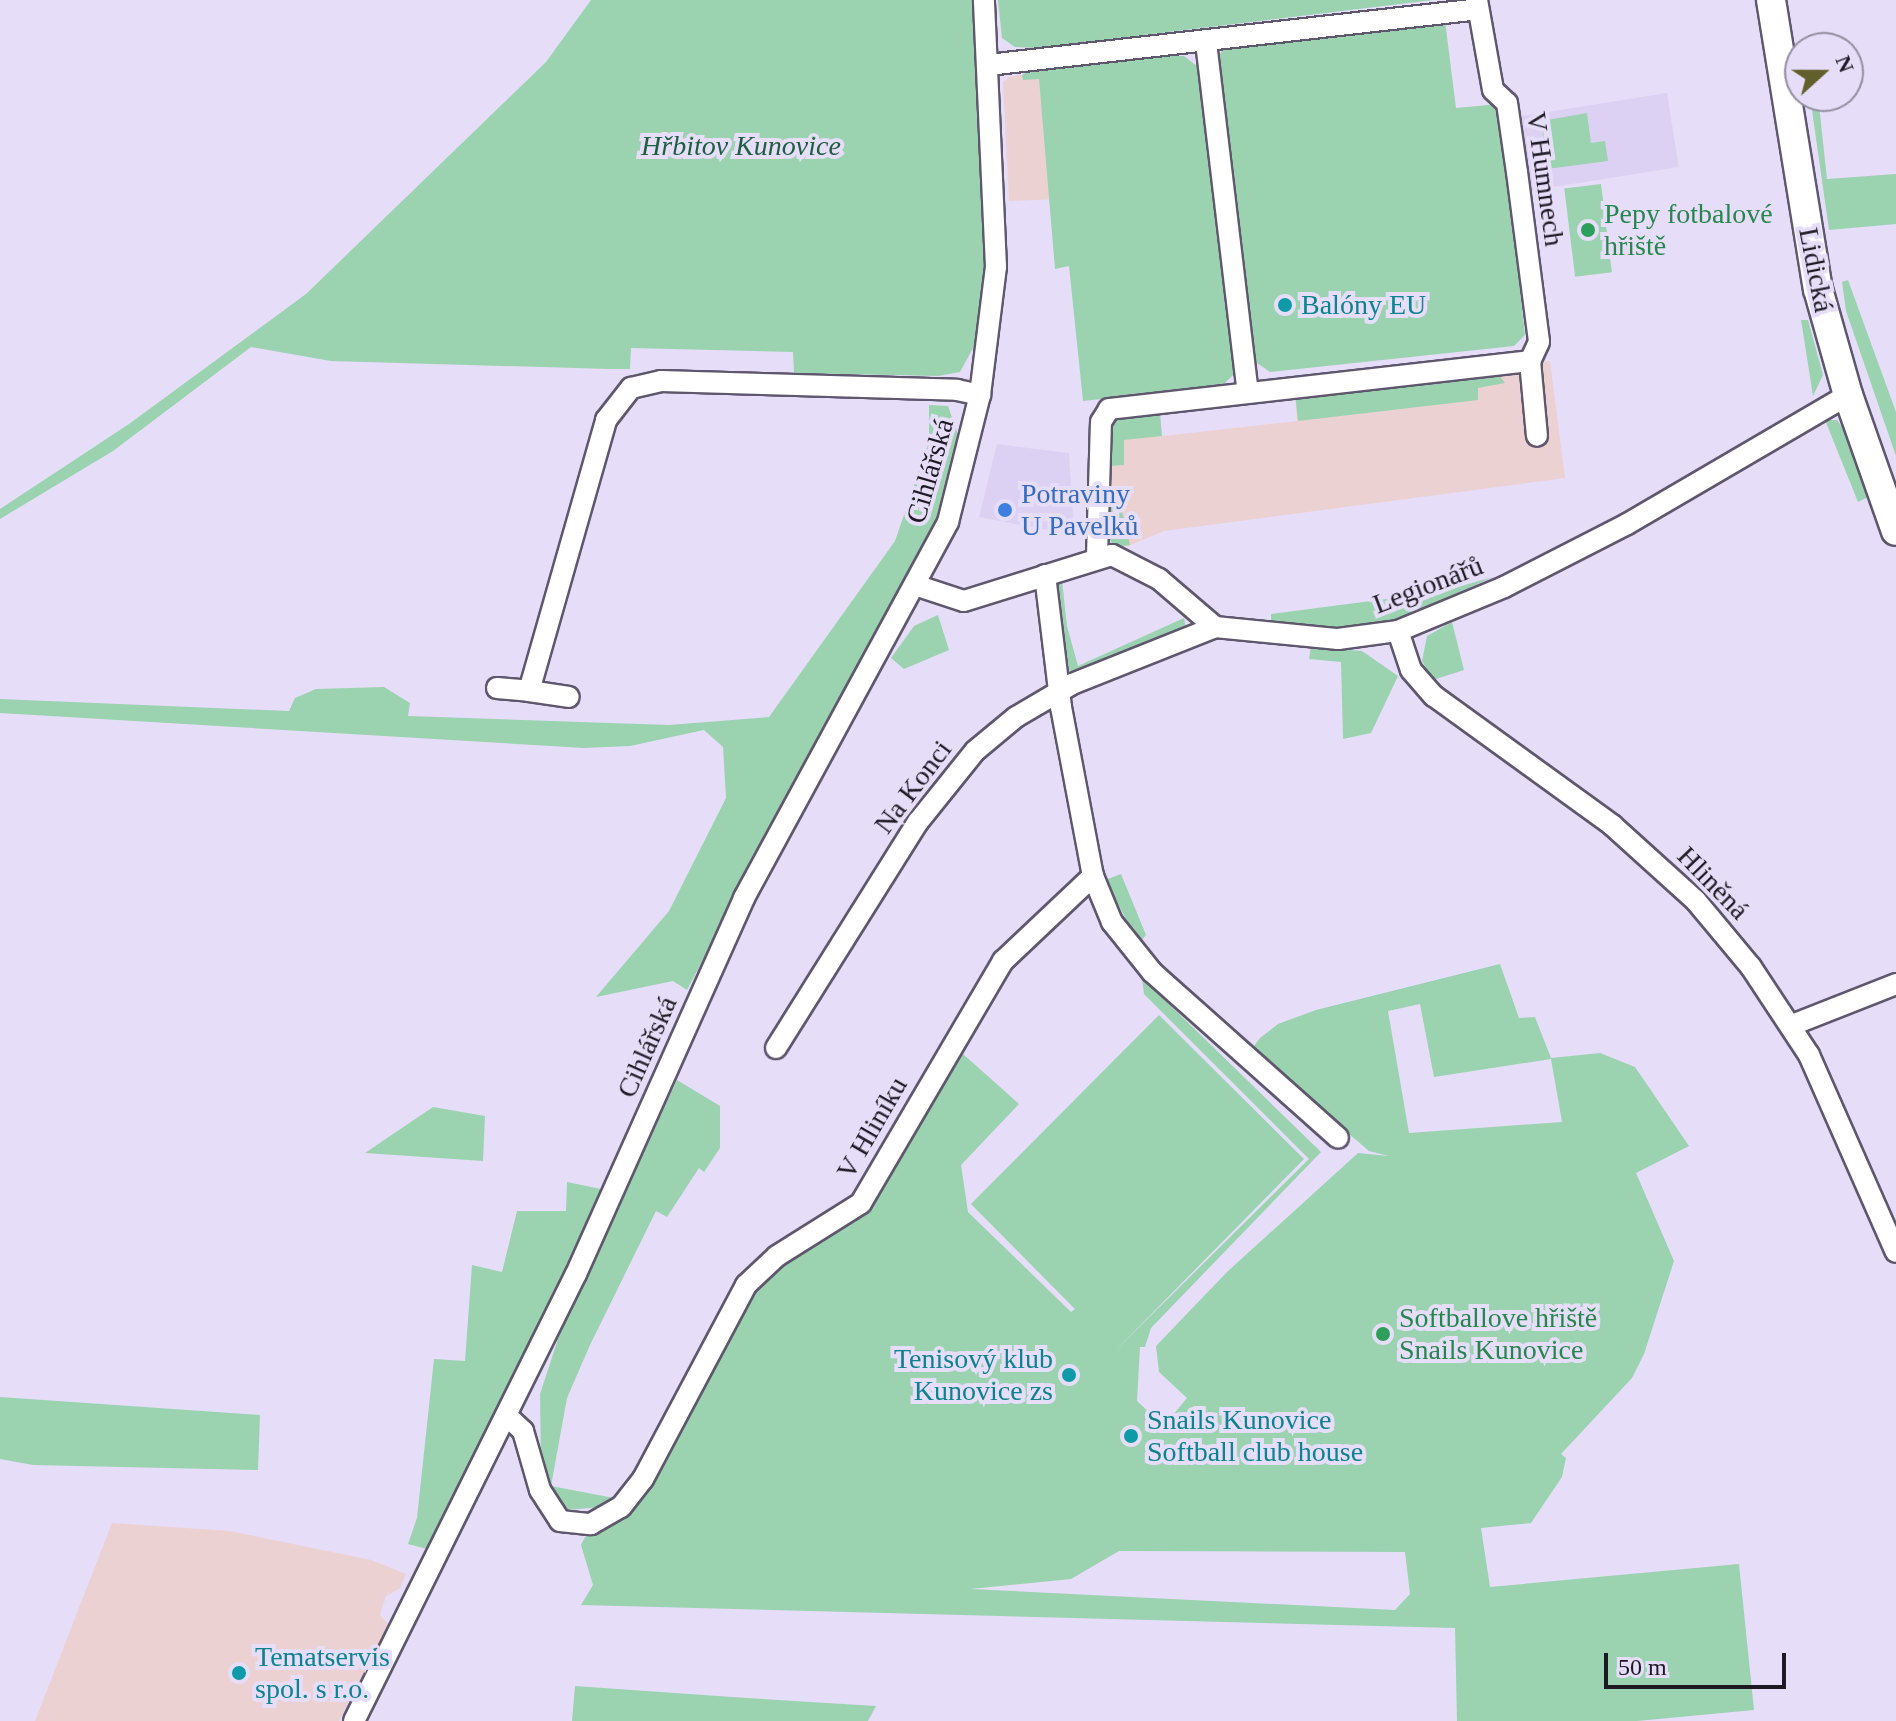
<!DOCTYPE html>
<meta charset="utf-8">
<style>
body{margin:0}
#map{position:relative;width:1896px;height:1721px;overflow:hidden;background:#e6ddf8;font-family:"Times New Roman",serif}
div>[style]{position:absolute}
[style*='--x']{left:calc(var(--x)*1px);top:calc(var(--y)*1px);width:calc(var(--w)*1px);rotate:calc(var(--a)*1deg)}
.built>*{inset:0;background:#dcd1f2;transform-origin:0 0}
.industrial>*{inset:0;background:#ecd1d2}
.green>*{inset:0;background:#9bd3b1;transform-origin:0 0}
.roads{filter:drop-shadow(2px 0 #5f576d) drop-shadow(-2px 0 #5f576d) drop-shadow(0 2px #5f576d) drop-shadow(0 -2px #5f576d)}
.minor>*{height:20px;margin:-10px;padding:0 10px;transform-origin:10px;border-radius:10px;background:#fff}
.secondary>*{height:28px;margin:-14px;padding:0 14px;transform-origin:14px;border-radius:14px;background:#fff}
.dots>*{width:22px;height:22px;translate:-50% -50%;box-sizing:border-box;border:4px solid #e6ddf8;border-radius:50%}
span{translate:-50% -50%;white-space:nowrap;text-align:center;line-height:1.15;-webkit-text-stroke:8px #e6ddf8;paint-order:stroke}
.park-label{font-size:28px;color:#1e5f3f;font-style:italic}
.street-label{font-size:28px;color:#1c1922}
.leisure-label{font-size:28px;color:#27864d}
.left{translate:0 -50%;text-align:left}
.culture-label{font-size:28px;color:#0d838f}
.right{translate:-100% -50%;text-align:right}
.shop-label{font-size:28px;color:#366cbe}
.north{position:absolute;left:1784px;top:32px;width:80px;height:80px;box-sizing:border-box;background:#e6ddf8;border:2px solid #958fa2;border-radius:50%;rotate:69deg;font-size:22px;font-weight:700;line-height:32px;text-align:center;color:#1c1922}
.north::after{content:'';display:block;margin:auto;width:28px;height:36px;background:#635f2c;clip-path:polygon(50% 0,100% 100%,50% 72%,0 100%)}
.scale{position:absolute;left:1604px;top:1653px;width:182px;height:36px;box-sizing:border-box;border:4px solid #1c1922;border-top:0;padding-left:10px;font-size:24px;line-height:28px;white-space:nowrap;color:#1c1922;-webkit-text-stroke:6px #e6ddf8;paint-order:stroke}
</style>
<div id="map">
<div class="built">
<i style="left:1667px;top:93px;width:75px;height:149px;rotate:81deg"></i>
<i style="clip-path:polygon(997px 444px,1069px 453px,1074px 535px,979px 517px)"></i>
</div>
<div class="industrial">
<i style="clip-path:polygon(1048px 73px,1058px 199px,1009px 201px,1003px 82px,1011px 76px)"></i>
<i style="clip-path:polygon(1550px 361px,1565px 478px,1164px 531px,1128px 546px,1115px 547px,1109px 539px,1111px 423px,1163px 436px,1297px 421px,1295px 393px)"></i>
<i style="clip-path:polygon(112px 1523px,230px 1531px,371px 1560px,406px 1574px,400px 1588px,386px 1596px,380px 1615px,389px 1625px,339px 1721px,35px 1721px)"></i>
</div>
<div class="green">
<i style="clip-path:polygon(591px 0,975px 0,985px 271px,979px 337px,960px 372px,938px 376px,794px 373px,793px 352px,631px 348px,630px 369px,609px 369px,331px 361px,251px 347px,113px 451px,0 519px,0 509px,129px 424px,306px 294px,546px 62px)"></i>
<i style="clip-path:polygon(998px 0,1433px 0,1036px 48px,1015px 47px,1002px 38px)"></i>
<i style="clip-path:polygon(1445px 21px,1456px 108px,1499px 104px,1525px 335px,1514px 346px,1270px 372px,1257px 363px,1251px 343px,1218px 57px,1225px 47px)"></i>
<i style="clip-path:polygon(1150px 55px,1184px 56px,1202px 70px,1237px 371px,1222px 386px,1083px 401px,1069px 266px,1055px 269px,1039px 79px,1023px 80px,1022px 75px,1030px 70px)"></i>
<i style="clip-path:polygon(1810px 96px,1818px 96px,1827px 179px,1896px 174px,1896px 224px,1829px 230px)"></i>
<i style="clip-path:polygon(1587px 113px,1591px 143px,1605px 141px,1608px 161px,1547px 169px,1541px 121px)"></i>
<i style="left:1601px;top:184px;width:89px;height:37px;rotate:83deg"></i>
<i style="clip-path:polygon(1848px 280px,1896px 412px,1896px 456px,1846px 311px,1842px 282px)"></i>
<i style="clip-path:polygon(1801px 320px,1808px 320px,1823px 375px,1813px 396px)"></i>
<i style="clip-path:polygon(1495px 370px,1505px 383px,1478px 388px,1478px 400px,1298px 421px,1295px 393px)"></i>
<i style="clip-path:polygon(929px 405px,948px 406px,958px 435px,941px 510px,687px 990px,673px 981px,596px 997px,669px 911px,726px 798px,723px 747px,704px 730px,630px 746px,584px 748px,0 713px,0 699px,289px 711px,295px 698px,316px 689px,384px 687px,410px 703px,408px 716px,669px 725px,769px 717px,895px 541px,929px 442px)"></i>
<i style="clip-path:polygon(1160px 412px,1162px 436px,1124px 440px,1124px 465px,1109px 466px,1111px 423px,1118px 417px)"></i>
<i style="clip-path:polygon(1825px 420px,1837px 420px,1845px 431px,1868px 497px,1858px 502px)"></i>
<i style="clip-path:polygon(1118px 494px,1130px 545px,1115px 547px,1109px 539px,1107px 499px)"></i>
<i style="clip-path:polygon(1493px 577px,1395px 621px,1333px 628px,1271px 624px,1271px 614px,1440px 592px)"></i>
<i style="clip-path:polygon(1062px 581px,1067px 626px,1078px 666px,1184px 618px,1186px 628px,1076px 674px,1069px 670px,1057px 582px)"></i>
<i style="clip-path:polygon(938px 615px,949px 650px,904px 669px,891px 658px,914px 626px)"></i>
<i style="clip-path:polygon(1452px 622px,1464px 670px,1433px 680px,1422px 661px,1427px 636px)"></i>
<i style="clip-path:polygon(1311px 647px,1362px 651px,1398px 676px,1371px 733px,1343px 739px,1341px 662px,1309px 659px)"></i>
<i style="clip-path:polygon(1121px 874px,1146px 935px,1139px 943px,1105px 880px)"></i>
<i style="clip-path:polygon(evenodd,1500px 964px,1519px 1018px,1535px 1017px,1551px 1058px,1600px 1053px,1635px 1067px,1689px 1146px,1636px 1173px,1674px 1261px,1644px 1354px,1632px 1378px,1561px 1454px,1566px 1458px,1562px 1477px,1531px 1523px,1481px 1528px,1490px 1587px,1739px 1564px,1754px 1710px,1637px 1721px,1457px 1721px,1455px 1628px,581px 1605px,593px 1585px,581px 1545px,585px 1537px,630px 1509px,652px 1478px,657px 1479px,732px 1324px,764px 1282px,801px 1247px,838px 1231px,872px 1205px,963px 1054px,1019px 1104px,961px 1165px,968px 1212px,1071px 1312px,1075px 1309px,971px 1204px,1159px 1015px,1304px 1159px,1116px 1350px,1309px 1159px,1144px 994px,1142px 978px,1321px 1152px,1151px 1328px,1145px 1347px,1140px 1347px,1137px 1401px,1164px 1426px,1187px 1398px,1159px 1372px,1156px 1346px,1227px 1272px,1358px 1153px,1389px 1156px,1369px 1151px,1251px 1050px,1260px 1038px,1278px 1024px,1316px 1010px,1500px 964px,1420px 1004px,1434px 1077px,1551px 1059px,1562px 1122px,1409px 1133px,1388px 1011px,1420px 1004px,1500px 964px,1119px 1551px,1405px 1552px,1410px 1594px,1395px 1610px,970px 1589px,1071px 1579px,1119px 1551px)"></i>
<i style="clip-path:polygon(677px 1080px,720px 1106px,720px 1148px,704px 1172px,699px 1168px,667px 1217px,656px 1211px,590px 1345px,567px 1398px,551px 1486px,614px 1498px,613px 1506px,566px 1510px,555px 1502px,541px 1464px,540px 1394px,560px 1333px)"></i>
<i style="clip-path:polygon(433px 1107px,485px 1116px,483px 1161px,365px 1153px)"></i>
<i style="clip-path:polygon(567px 1182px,601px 1189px,518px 1375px,427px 1549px,408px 1544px,417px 1518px,434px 1359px,465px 1361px,472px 1265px,502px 1272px,517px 1211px,566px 1211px)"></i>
<i style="clip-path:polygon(0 1397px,260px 1415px,258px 1470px,33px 1465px,0 1459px)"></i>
<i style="clip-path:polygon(575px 1686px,732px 1697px,876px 1706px,868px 1721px,572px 1721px)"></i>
</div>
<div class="roads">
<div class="minor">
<i style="--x:1477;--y:0;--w:91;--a:79.9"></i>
<i style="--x:1493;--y:90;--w:19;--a:43"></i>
<i style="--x:1507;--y:103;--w:70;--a:81.8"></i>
<i style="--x:1517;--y:172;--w:171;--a:82.6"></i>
<i style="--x:1539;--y:342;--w:21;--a:115"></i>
<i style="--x:1530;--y:361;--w:75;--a:84.7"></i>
<i style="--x:1206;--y:42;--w:353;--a:83.2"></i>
<i style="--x:988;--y:65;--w:493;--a:-6.5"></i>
<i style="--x:1097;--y:556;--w:134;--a:-88.3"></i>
<i style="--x:1101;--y:422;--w:15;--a:-58"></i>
<i style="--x:1109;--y:409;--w:424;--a:-6.5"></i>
<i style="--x:1045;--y:575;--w:133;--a:83.1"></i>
<i style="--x:1061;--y:707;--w:172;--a:79.3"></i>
<i style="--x:1093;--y:876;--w:50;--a:67.6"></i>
<i style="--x:1112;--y:922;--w:64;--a:51.3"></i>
<i style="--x:1152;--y:972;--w:249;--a:41.7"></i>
<i style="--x:918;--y:586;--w:48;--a:18.1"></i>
<i style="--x:964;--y:601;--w:155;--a:-17.3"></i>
<i style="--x:1112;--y:555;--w:53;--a:27.1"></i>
<i style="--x:1159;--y:579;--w:74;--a:40.6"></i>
<i style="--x:1215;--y:627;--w:124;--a:5.6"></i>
<i style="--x:1338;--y:639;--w:61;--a:-7.6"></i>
<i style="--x:1398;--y:631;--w:115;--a:-22.5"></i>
<i style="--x:1504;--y:587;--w:138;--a:-27.1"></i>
<i style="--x:1627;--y:524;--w:256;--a:-30.3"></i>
<i style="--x:1398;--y:631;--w:41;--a:71.6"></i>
<i style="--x:1411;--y:670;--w:35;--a:49"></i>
<i style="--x:1434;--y:696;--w:220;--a:35.9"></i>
<i style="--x:1612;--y:825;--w:113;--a:42.1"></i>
<i style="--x:1696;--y:901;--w:86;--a:50.2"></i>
<i style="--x:1751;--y:967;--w:105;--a:56.6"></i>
<i style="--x:1809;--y:1055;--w:215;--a:66.2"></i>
<i style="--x:497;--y:688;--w:32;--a:5"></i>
<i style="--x:529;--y:691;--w:282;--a:-74.1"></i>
<i style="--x:606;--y:420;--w:41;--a:-52"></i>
<i style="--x:631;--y:388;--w:31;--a:-13"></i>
<i style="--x:661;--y:381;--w:296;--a:1.7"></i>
<i style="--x:957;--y:390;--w:24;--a:12"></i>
<i style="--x:529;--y:691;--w:40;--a:8.5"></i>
<i style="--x:1792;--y:1025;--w:112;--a:-21.5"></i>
<i style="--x:776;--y:1048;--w:267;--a:-57.9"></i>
<i style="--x:918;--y:822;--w:91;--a:-51.2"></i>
<i style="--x:975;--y:751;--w:53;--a:-39.7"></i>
<i style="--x:1016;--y:717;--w:65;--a:-30.5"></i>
<i style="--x:1072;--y:684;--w:154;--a:-21.7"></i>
<i style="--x:507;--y:1416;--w:22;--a:43"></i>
<i style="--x:523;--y:1431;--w:61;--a:73.9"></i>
<i style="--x:540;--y:1490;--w:37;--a:57"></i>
<i style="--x:560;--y:1521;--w:31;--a:6"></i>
<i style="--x:591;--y:1524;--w:34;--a:-30"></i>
<i style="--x:621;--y:1507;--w:36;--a:-52"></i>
<i style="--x:643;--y:1479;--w:220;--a:-62"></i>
<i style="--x:746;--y:1285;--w:42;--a:-43.1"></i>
<i style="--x:777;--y:1256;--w:99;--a:-32.2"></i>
<i style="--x:861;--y:1203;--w:281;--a:-59.6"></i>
<i style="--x:1003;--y:961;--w:124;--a:-43.4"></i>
<i style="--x:354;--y:1721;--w:499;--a:-63.6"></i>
<i style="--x:576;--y:1274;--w:412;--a:-65.9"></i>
<i style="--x:744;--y:898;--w:428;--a:-61.5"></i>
<i style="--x:948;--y:522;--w:131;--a:-75.9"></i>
<i style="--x:980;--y:395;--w:129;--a:-82.9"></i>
<i style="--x:996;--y:267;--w:267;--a:-92.6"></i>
</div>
<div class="secondary">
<i style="--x:1771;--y:0;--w:293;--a:80.8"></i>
<i style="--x:1818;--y:289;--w:110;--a:74.2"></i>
<i style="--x:1848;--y:395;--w:144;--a:70.6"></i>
</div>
</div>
<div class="dots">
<i style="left:1588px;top:230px;background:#2e9e5b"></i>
<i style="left:1285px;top:305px;background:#0f9aa8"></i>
<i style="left:1005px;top:510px;background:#3f7fe0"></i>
<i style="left:1383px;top:1334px;background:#2e9e5b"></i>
<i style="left:1069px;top:1375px;background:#0f9aa8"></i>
<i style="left:1131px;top:1436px;background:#0f9aa8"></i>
<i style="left:239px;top:1673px;background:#0f9aa8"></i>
</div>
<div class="park-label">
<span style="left:741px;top:146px">Hřbitov Kunovice</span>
</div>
<div class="street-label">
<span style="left:1545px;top:179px;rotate:82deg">V Humnech</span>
<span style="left:1816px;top:270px;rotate:79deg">Lidická</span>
<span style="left:930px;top:471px;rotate:-74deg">Cihlářská</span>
<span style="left:1428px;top:585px;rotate:-21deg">Legionářů</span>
<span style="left:913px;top:787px;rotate:-53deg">Na Konci</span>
<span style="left:1713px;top:883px;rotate:46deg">Hliněná</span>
<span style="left:647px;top:1047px;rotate:-66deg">Cihlářská</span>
<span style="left:872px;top:1128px;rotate:-60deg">V Hliníku</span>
</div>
<div class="leisure-label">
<span class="left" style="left:1604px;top:230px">Pepy fotbalové<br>hřiště</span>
<span class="left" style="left:1399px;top:1334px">Softballove hřiště<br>Snails Kunovice</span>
</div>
<div class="culture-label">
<span class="left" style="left:1301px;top:305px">Balóny EU</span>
<span class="right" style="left:1053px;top:1375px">Tenisový klub<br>Kunovice zs</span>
<span class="left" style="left:1147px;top:1436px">Snails Kunovice<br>Softball club house</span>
<span class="left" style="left:255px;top:1673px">Tematservis<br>spol. s r.o.</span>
</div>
<div class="shop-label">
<span class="left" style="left:1021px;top:510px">Potraviny<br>U Pavelků</span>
</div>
<div class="north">N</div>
<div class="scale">50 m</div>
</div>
